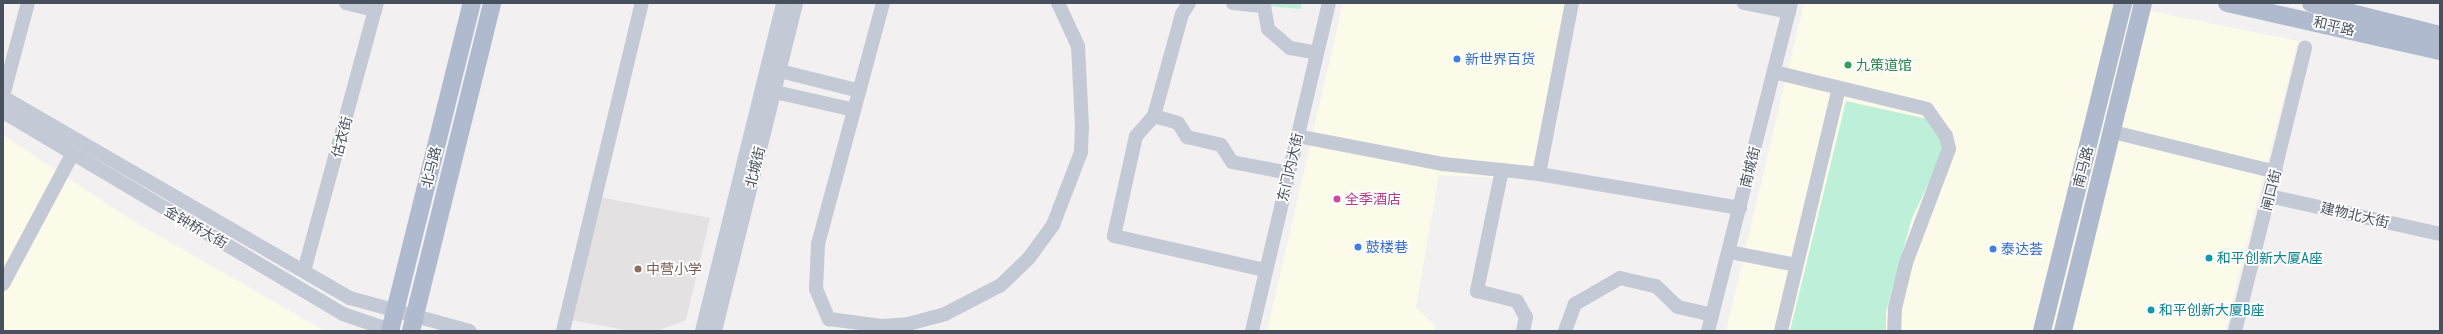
<!DOCTYPE html>
<meta charset="utf-8">
<style>
body{margin:0}
#map{position:relative;width:2443px;height:334px;overflow:hidden;background:#f2f0f0;font-family:"Roboto Condensed","Noto Sans SC",sans-serif}
div>[style]{position:absolute}
[style*='--x']{left:calc(var(--x)*1px);top:calc(var(--y)*1px);width:calc(var(--w)*1px);rotate:calc(var(--a)*1deg)}
.commercial>*{inset:0;background:#fcfae9}
.education>*{inset:0;background:#e3e1e2}
.green>*{inset:0;background:#bef0d9}
.minor>*{height:14px;margin:-7px;padding:0 7px;transform-origin:7px;border-radius:7px;background:#c3c9d5}
.major>*{height:18px;margin:-9px;padding:0 9px;transform-origin:9px;border-radius:9px;background:#afbacf}
.dots>*{width:11px;height:11px;translate:-50% -50%;box-sizing:border-box;border:2px solid #fff;border-radius:50%}
span{translate:-50% -50%;white-space:nowrap;text-align:center;line-height:1.15;-webkit-text-stroke:3.5px #fff;paint-order:stroke}
.street-label{font-size:14px;color:#47505d}
.shop-label{font-size:14px;color:#366cbe}
.left{translate:0 -50%;text-align:left}
.leisure-label{font-size:14px;color:#27864d}
.hotel-label{font-size:14px;color:#b23c85}
.culture-label{font-size:14px;color:#0d838f}
.education-label{font-size:14px;color:#785e54}
.frame{position:absolute;inset:0;border:4px solid #47505d;pointer-events:none}
</style>
<div id="map">
<div class="commercial">
<i style="clip-path:polygon(1343px 3px,1572px 3px,1538px 180px,1439px 175px,1416px 307px,1436px 327px,1435px 331px,1267px 331px)"></i>
<i style="clip-path:polygon(1804px 3px,2111px 3px,2298px 41px,2225px 331px,1726px 331px)"></i>
<i style="clip-path:polygon(3px 135px,130px 219px,325px 331px,3px 331px)"></i>
</div>
<div class="education">
<i style="clip-path:polygon(594px 196px,710px 218px,686px 320px,657px 331px,630px 331px,565px 319px)"></i>
</div>
<div class="green">
<i style="clip-path:polygon(1231px 3px,1302px 3px,1301px 9px)"></i>
<i style="clip-path:polygon(1846px 101px,1932px 120px,1946px 148px,1912px 218px,1886px 312px,1886px 331px,1790px 331px)"></i>
</div>
<div class="minor">
<i style="--x:346;--y:3;--w:30;--a:14"></i>
<i style="--x:883;--y:3;--w:250;--a:105.1"></i>
<i style="--x:818;--y:244;--w:45;--a:92.5"></i>
<i style="--x:816;--y:289;--w:33;--a:67"></i>
<i style="--x:829;--y:319;--w:53;--a:7.5"></i>
<i style="--x:882;--y:326;--w:26;--a:-4"></i>
<i style="--x:908;--y:324;--w:38;--a:-15"></i>
<i style="--x:945;--y:314;--w:63;--a:-27.4"></i>
<i style="--x:1001;--y:285;--w:39;--a:-44"></i>
<i style="--x:1029;--y:258;--w:41;--a:-54"></i>
<i style="--x:1053;--y:225;--w:78;--a:-69"></i>
<i style="--x:1081;--y:152;--w:25;--a:-88"></i>
<i style="--x:1082;--y:127;--w:81;--a:-92.8"></i>
<i style="--x:1078;--y:46;--w:47;--a:-114.9"></i>
<i style="--x:1189;--y:3;--w:13;--a:122"></i>
<i style="--x:1182;--y:14;--w:106;--a:105.4"></i>
<i style="--x:1154;--y:116;--w:27;--a:132"></i>
<i style="--x:1136;--y:136;--w:102;--a:102.4"></i>
<i style="--x:1114;--y:236;--w:155;--a:12.7"></i>
<i style="--x:1233;--y:3;--w:31;--a:6"></i>
<i style="--x:1264;--y:6;--w:23;--a:80"></i>
<i style="--x:1268;--y:29;--w:29;--a:41"></i>
<i style="--x:1290;--y:48;--w:27;--a:10"></i>
<i style="--x:1744;--y:3;--w:46;--a:11.3"></i>
<i style="--x:780;--y:71;--w:82;--a:14"></i>
<i style="--x:1774;--y:72;--w:157;--a:13.6"></i>
<i style="--x:1927;--y:109;--w:33;--a:55"></i>
<i style="--x:1946;--y:136;--w:13;--a:77"></i>
<i style="--x:1949;--y:149;--w:122;--a:110.7"></i>
<i style="--x:1906;--y:263;--w:46;--a:103.7"></i>
<i style="--x:1895;--y:308;--w:23;--a:92"></i>
<i style="--x:775;--y:92;--w:81;--a:12.8"></i>
<i style="--x:3;--y:96;--w:96;--a:-75"></i>
<i style="--x:3;--y:97;--w:401;--a:30.1"></i>
<i style="--x:350;--y:298;--w:124;--a:15.4"></i>
<i style="--x:3;--y:112;--w:395;--a:30.7"></i>
<i style="--x:343;--y:314;--w:53;--a:18.8"></i>
<i style="--x:1154;--y:116;--w:25;--a:16"></i>
<i style="--x:1178;--y:123;--w:17;--a:57"></i>
<i style="--x:1187;--y:137;--w:35;--a:13"></i>
<i style="--x:1221;--y:145;--w:20;--a:57"></i>
<i style="--x:1232;--y:162;--w:58;--a:10.9"></i>
<i style="--x:2113;--y:132;--w:168;--a:13.8"></i>
<i style="--x:1297;--y:136;--w:149;--a:10.9"></i>
<i style="--x:1443;--y:164;--w:97;--a:5.9"></i>
<i style="--x:1539;--y:174;--w:204;--a:9.6"></i>
<i style="--x:1502;--y:170;--w:124;--a:101.7"></i>
<i style="--x:1477;--y:291;--w:41;--a:14"></i>
<i style="--x:1517;--y:301;--w:18;--a:61"></i>
<i style="--x:1526;--y:317;--w:14;--a:102"></i>
<i style="--x:1539;--y:174;--w:174;--a:-79.1"></i>
<i style="--x:2269;--y:196;--w:175;--a:12.5"></i>
<i style="--x:1730;--y:252;--w:67;--a:11.1"></i>
<i style="--x:304;--y:271;--w:278;--a:-74.8"></i>
<i style="--x:3;--y:284;--w:146;--a:-61.9"></i>
<i style="--x:563;--y:331;--w:337;--a:-76.5"></i>
<i style="--x:702;--y:331;--w:338;--a:-76.1"></i>
<i style="--x:715;--y:331;--w:338;--a:-76.1"></i>
<i style="--x:1252;--y:331;--w:337;--a:-76.8"></i>
<i style="--x:1565;--y:331;--w:29;--a:-70"></i>
<i style="--x:1575;--y:304;--w:52;--a:-30"></i>
<i style="--x:1620;--y:278;--w:37;--a:13"></i>
<i style="--x:1656;--y:286;--w:30;--a:44"></i>
<i style="--x:1678;--y:307;--w:35;--a:13"></i>
<i style="--x:1708;--y:331;--w:338;--a:-75.8"></i>
<i style="--x:1781;--y:331;--w:250;--a:-76.6"></i>
<i style="--x:2235;--y:331;--w:292;--a:-76.1"></i>
</div>
<div class="major">
<i style="--x:2227;--y:3;--w:218;--a:12.7"></i>
<i style="--x:2311;--y:3;--w:133;--a:13.9"></i>
<i style="--x:390;--y:331;--w:338;--a:-76"></i>
<i style="--x:411;--y:331;--w:338;--a:-76.1"></i>
<i style="--x:2042;--y:331;--w:338;--a:-76.1"></i>
<i style="--x:2063;--y:331;--w:338;--a:-76.3"></i>
</div>
<div class="dots">
<i style="left:1457px;top:59px;background:#3f7fe0"></i>
<i style="left:1848px;top:65px;background:#2e9e5b"></i>
<i style="left:1337px;top:199px;background:#d1479c"></i>
<i style="left:1358px;top:247px;background:#3f7fe0"></i>
<i style="left:1993px;top:249px;background:#3f7fe0"></i>
<i style="left:2209px;top:258px;background:#0f9aa8"></i>
<i style="left:638px;top:269px;background:#8d6e63"></i>
<i style="left:2151px;top:310px;background:#0f9aa8"></i>
</div>
<div class="street-label">
<span style="left:2334px;top:26px;rotate:13deg">和平路</span>
<span style="left:342px;top:137px;rotate:-75deg">估衣街</span>
<span style="left:431px;top:167px;rotate:-76deg">北马路</span>
<span style="left:755px;top:167px;rotate:-76deg">北城街</span>
<span style="left:1290px;top:167px;rotate:-77deg">东门内大街</span>
<span style="left:1750px;top:167px;rotate:-76deg">南城街</span>
<span style="left:2083px;top:167px;rotate:-76deg">南马路</span>
<span style="left:2271px;top:190px;rotate:-76deg">闸口街</span>
<span style="left:2355px;top:215px;rotate:13deg">建物北大街</span>
<span style="left:196px;top:227px;rotate:30deg">金钟桥大街</span>
</div>
<div class="shop-label">
<span class="left" style="left:1465px;top:59px">新世界百货</span>
<span class="left" style="left:1366px;top:247px">鼓楼巷</span>
<span class="left" style="left:2001px;top:249px">泰达荟</span>
</div>
<div class="leisure-label">
<span class="left" style="left:1856px;top:65px">九策道馆</span>
</div>
<div class="hotel-label">
<span class="left" style="left:1345px;top:199px">全季酒店</span>
</div>
<div class="culture-label">
<span class="left" style="left:2217px;top:258px">和平创新大厦A座</span>
<span class="left" style="left:2159px;top:310px">和平创新大厦B座</span>
</div>
<div class="education-label">
<span class="left" style="left:646px;top:269px">中营小学</span>
</div>
<div class="frame"></div>
</div>
